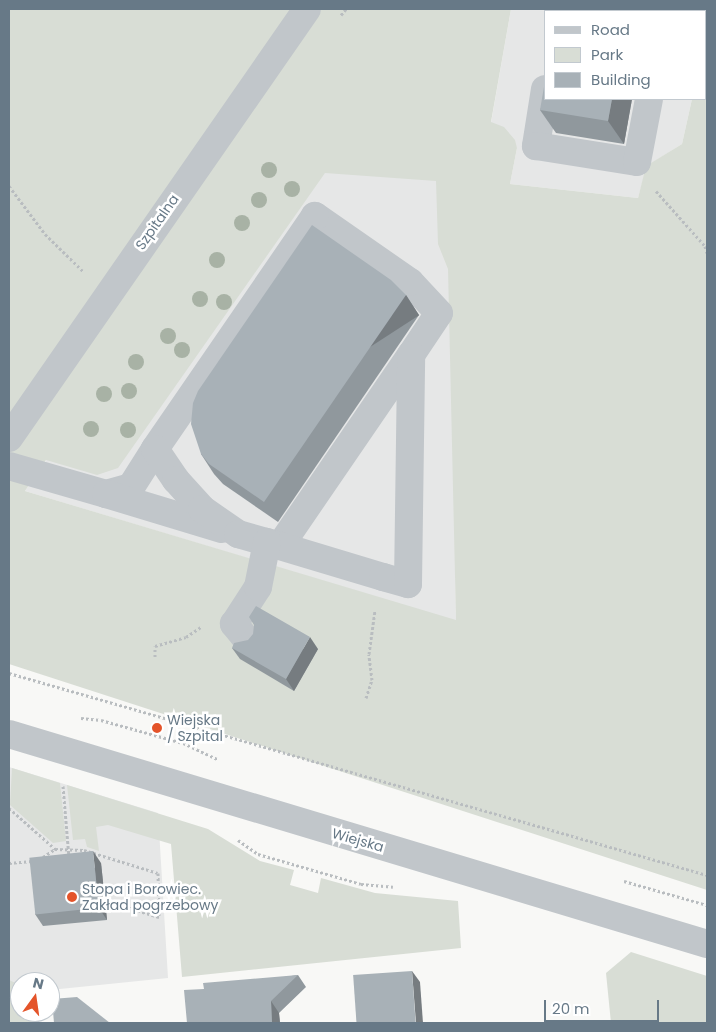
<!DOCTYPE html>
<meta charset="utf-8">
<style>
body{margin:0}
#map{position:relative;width:716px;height:1032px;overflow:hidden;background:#f8f8f6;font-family:Poppins,sans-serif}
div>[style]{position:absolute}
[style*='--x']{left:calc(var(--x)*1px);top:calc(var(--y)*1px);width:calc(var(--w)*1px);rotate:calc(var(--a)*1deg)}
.built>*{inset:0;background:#e6e7e7}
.green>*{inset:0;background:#d8ddd5}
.path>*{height:3px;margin-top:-1.5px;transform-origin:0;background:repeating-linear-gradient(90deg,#b9bdc0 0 2.5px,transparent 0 5px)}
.minor>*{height:28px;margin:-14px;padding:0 14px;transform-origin:14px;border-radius:14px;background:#c1c6ca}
.trees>*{width:16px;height:16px;margin:-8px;border-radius:50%;background:#a8b2a5}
.wall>*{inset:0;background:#90989d}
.shaded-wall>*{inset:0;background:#767c80;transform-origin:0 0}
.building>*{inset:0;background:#a8b1b7;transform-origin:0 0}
.dots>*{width:14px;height:14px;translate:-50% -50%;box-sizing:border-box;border:2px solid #fff;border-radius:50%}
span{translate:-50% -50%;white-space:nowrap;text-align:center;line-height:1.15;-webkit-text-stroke:5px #fff;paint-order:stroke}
.street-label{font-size:14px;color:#677987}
.poi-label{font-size:14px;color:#677987}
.left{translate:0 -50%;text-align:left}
.frame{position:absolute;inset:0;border:10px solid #677987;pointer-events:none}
.legend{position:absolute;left:544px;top:10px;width:162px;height:90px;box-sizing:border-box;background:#fff;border:1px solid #c2c9cf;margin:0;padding:6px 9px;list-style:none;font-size:15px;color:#677987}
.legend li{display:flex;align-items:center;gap:10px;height:25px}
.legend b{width:25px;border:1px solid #c2c9cf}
.north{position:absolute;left:10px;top:972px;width:50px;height:50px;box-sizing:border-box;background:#fff;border:1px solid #c2c9cf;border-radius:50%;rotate:14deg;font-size:14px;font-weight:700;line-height:20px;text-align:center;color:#677987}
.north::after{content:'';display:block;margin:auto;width:18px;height:22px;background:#e4542a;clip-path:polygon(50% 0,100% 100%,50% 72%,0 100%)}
.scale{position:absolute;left:544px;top:1000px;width:115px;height:22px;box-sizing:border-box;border:2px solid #677987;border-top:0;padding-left:6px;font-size:15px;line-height:18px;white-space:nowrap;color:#677987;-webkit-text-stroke:4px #fff;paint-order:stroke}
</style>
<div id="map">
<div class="built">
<i style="clip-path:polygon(511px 9px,691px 11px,545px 11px,545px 99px,692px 99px,682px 144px,647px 166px,638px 198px,510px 184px,517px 148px,491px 123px)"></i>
<i style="clip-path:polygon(265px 144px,451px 170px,456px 621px,25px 491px)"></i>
<i style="clip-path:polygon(9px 767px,158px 813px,168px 978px,50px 990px,50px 982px,20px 982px,20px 994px,9px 995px)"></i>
</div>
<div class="green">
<i style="clip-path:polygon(evenodd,9px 9px,511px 9px,491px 122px,504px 127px,515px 140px,517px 148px,510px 184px,638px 198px,646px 166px,682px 144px,692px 99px,705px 99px,707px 26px,707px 890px,9px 664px,9px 9px,325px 173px,436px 181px,438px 244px,448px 269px,456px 620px,25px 491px,46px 460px,97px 475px,118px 468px,325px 173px)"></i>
<i style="clip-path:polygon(12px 768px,60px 783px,66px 841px,53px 843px,10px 805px)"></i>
<i style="clip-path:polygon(67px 785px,208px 829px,260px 861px,294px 870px,290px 885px,318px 893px,321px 878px,375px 893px,458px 901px,461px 948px,182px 977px,171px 844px,108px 825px,96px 827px,99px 851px,87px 847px,85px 839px,73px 840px)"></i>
<i style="clip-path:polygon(631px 952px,707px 976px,707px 1023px,611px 1023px,606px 973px)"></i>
<i style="clip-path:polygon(9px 980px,20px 985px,20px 1012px,37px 1012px,38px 1023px,9px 1023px)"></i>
</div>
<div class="path">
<i style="--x:341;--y:15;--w:8;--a:-50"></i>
<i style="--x:9;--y:186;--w:60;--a:53.1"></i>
<i style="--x:45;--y:234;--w:54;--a:44.3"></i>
<i style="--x:656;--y:191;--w:74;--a:48.3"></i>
<i style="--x:705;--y:246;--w:7;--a:74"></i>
<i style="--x:155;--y:657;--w:11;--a:-90"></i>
<i style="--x:155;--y:646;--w:32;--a:-16"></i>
<i style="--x:186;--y:637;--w:18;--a:-34"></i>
<i style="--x:9;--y:673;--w:727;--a:16.14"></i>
<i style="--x:366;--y:698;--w:19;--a:-72"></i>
<i style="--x:372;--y:680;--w:26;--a:-97"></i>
<i style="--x:369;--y:654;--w:44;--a:-82.2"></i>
<i style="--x:81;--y:718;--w:20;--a:6"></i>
<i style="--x:101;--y:720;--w:85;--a:15.7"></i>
<i style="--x:183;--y:743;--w:38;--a:25"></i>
<i style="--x:63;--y:786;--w:71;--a:85.2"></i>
<i style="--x:9;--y:808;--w:62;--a:41.7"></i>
<i style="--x:55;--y:849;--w:29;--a:2"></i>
<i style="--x:84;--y:850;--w:77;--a:17.3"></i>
<i style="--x:158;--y:873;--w:44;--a:88.7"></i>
<i style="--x:159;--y:917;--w:54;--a:-162.9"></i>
<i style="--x:238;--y:840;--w:24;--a:35"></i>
<i style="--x:258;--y:854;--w:107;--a:16.2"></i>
<i style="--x:361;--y:884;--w:32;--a:5"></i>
<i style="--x:43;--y:857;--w:14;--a:-34"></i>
<i style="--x:9;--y:863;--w:23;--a:-5"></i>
<i style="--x:624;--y:881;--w:86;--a:16.1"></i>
</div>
<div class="minor">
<i style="--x:666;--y:11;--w:2;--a:-63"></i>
<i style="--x:545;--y:89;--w:58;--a:99"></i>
<i style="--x:536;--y:146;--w:102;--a:9"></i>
<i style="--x:637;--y:162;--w:64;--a:-79.2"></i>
<i style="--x:9;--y:438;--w:522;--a:-55.21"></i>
<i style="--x:9;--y:466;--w:101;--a:16.1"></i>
<i style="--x:106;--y:494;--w:26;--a:-16"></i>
<i style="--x:131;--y:487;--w:45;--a:-57.7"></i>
<i style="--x:106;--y:494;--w:121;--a:16.8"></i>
<i style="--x:280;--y:546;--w:232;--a:-55.6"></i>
<i style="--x:411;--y:355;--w:50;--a:-56.3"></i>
<i style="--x:439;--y:313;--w:42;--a:-133.1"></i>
<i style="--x:410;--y:282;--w:116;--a:-145.2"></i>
<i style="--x:315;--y:216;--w:283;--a:124.5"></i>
<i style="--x:155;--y:449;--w:37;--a:56"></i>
<i style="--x:176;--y:480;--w:39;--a:48"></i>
<i style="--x:202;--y:509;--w:44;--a:34.8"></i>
<i style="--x:238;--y:534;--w:44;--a:15.9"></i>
<i style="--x:280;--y:546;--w:108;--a:16.8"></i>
<i style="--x:383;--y:577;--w:26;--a:16"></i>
<i style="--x:408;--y:584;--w:229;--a:-89.2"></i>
<i style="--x:247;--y:640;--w:21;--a:-129"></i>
<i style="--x:234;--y:624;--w:44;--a:-57"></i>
<i style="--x:258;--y:587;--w:46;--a:-78.7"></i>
<i style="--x:9;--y:734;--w:729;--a:16.74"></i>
</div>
<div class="trees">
<i style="left:269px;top:170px"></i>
<i style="left:292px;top:189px"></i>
<i style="left:259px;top:200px"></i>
<i style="left:242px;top:223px"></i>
<i style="left:217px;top:260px"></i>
<i style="left:200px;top:299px"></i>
<i style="left:224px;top:302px"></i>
<i style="left:168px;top:336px"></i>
<i style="left:182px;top:350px"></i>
<i style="left:136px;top:362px"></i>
<i style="left:129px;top:391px"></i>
<i style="left:104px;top:394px"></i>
<i style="left:91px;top:429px"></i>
<i style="left:128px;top:430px"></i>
</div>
<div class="wall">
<i style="clip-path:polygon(545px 99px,632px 99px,624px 144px,556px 133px,540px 110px)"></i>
<i style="clip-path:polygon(406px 295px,419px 315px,278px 522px,223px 484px,214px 474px,201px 454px)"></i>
<i style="clip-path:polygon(232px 648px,318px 649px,294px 691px,240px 659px)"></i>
<i style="clip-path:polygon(101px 863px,107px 920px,43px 926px,35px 914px)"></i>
<i style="clip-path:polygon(298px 975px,306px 987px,279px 1013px,280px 1023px,187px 1023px,204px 989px)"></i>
</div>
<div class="shaded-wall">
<i style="left:628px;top:9px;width:20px;height:2px"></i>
<i style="clip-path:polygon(612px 99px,632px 99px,624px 144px,608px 121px)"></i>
<i style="left:406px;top:295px;width:24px;height:251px;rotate:57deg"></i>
<i style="clip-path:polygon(310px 637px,318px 649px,294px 691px,286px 679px)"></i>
<i style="clip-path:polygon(93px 851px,101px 863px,107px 920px,99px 908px)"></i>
<i style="clip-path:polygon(412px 971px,420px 982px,423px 1023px,416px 1023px)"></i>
<i style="clip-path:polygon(271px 1001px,279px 1013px,280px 1023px,272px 1023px)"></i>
</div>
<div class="building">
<i style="left:557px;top:9px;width:71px;height:2px"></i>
<i style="clip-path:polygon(545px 81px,545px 99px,612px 99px,608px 121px,540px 110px)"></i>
<i style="clip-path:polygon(312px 225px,391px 280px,406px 295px,264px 502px,209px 464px,201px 454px,191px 424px,193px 403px,198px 391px)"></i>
<i style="clip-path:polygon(256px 606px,310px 637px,286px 679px,232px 648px,234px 643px,248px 640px,253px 634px,254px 625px,249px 617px)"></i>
<i style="left:93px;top:851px;width:57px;height:64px;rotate:84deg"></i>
<i style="left:412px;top:971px;width:52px;height:59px;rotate:86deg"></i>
<i style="clip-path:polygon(298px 975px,271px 1001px,272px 1023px,187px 1023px,184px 990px,204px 989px,203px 983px)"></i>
<i style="clip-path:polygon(77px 997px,110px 1023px,54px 1023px,52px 999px)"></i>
</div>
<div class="dots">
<i style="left:157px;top:728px;background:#e4542a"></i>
<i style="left:72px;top:897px;background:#e4542a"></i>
</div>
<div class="street-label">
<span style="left:157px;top:222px;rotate:-55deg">Szpitalna</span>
<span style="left:358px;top:840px;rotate:16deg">Wiejska</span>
</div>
<div class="poi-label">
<span class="left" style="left:167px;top:728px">Wiejska<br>/ Szpital</span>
<span class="left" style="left:82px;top:897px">Stopa i Borowiec.<br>Zakład pogrzebowy</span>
</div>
<div class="frame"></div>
<ul class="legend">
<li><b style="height:6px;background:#c1c6ca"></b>Road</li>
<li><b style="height:14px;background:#d8ddd5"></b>Park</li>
<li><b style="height:14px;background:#a8b1b7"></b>Building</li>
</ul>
<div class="north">N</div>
<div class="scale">20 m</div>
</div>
